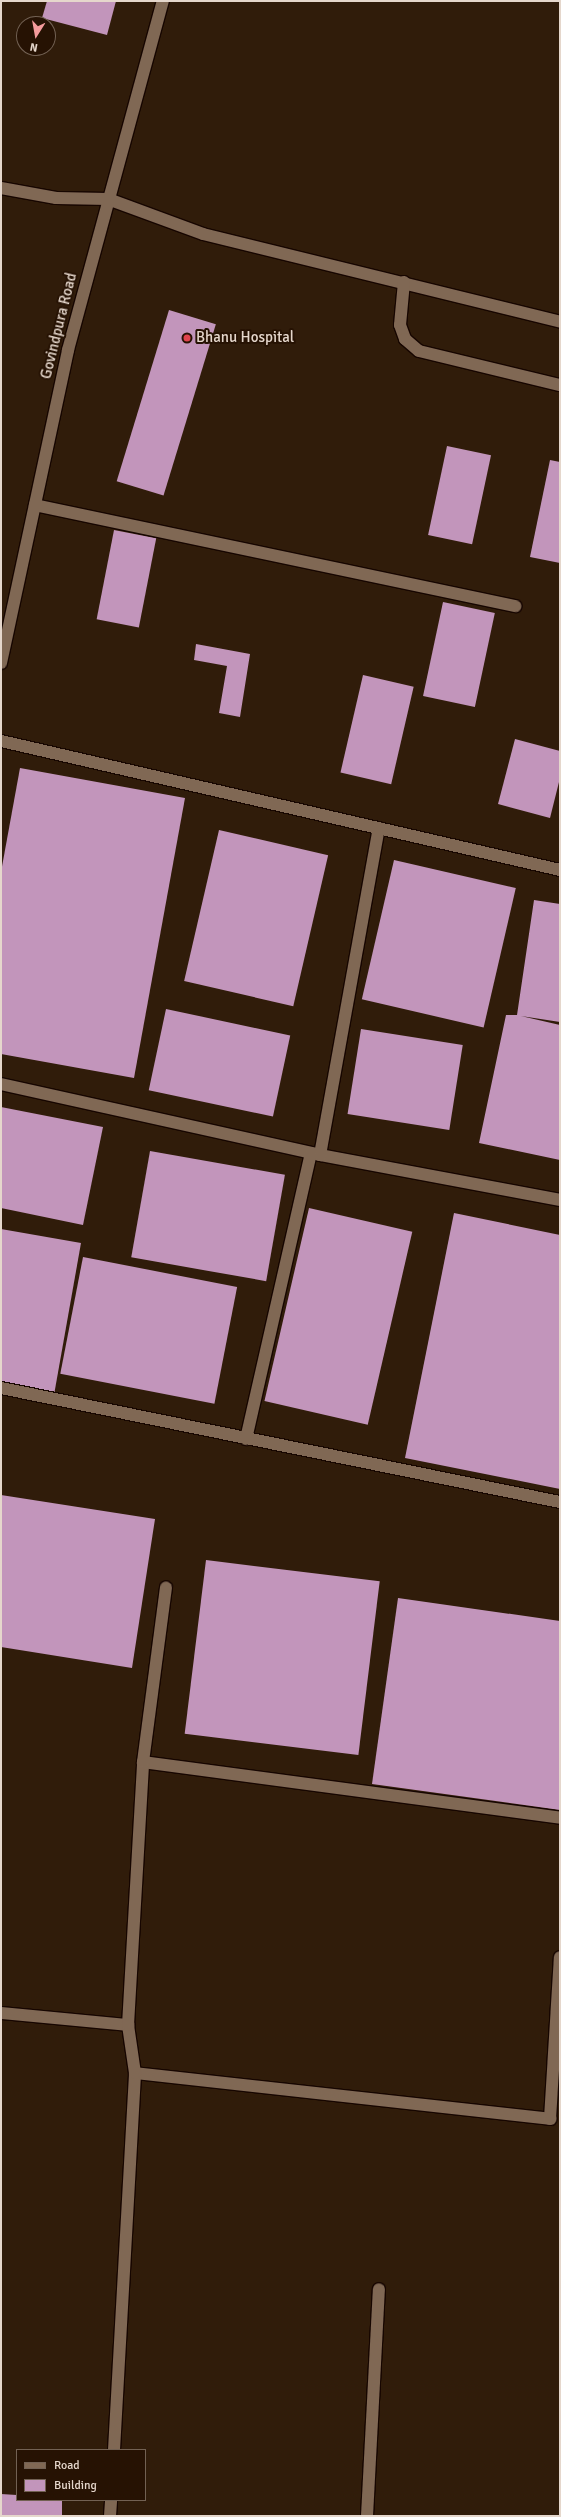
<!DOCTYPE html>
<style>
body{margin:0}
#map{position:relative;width:561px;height:2517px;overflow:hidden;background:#301c0a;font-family:Signika,sans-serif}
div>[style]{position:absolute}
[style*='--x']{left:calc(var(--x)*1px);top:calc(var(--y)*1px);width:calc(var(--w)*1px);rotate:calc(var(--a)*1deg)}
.building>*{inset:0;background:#c295bb;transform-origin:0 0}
.roads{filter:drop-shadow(1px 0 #170600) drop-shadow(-1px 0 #170600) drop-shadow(0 1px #170600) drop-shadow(0 -1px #170600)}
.minor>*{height:12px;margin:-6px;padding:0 6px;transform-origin:6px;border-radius:6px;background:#806854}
.dots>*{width:11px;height:11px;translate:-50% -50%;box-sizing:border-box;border:2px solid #261203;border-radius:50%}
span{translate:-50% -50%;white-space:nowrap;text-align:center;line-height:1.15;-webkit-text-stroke:4px #261203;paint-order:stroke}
.street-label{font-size:15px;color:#e5d7cc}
.poi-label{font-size:15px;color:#e5d7cc}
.left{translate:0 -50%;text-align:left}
.frame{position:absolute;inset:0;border:2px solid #e5d7cc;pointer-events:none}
.legend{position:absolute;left:16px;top:2449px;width:130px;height:52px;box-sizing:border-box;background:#261203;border:1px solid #726153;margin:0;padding:5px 7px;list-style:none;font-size:12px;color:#e5d7cc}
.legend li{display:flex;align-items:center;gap:8px;height:20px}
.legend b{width:20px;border:1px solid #726153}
.north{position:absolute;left:16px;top:16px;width:40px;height:40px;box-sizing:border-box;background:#261203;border:1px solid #726153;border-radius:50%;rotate:191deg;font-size:11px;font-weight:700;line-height:16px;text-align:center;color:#e5d7cc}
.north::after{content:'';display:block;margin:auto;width:14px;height:18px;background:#f59b9c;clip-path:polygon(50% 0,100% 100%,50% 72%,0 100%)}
</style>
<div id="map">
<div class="building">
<i style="clip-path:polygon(47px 1px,116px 1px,107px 35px,42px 18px)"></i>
<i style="left:169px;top:310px;width:49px;height:179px;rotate:17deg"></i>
<i style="left:447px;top:446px;width:45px;height:91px;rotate:12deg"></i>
<i style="clip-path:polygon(550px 460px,560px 462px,560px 563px,530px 557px)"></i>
<i style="left:114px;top:530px;width:43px;height:91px;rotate:11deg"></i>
<i style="left:443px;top:602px;width:53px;height:96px;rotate:12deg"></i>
<i style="clip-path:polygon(196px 644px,250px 654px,240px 717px,219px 713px,227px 666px,194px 660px)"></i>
<i style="left:363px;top:675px;width:52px;height:100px;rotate:13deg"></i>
<i style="clip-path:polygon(515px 739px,560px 751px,560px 778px,550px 818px,498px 804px)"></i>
<i style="clip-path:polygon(20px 768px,185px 798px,134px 1078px,1px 1054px,1px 872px)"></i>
<i style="left:219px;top:830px;width:112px;height:155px;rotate:13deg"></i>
<i style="left:394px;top:860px;width:125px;height:143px;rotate:13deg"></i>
<i style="clip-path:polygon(534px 900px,560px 904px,560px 1022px,521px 1016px,560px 1025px,560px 1160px,479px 1143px,506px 1015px,517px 1015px)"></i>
<i style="left:166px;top:1009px;width:127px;height:83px;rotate:12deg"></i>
<i style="left:361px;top:1029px;width:103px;height:86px;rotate:9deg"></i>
<i style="clip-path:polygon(1px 1107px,103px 1127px,83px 1225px,1px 1208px)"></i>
<i style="left:150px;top:1151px;width:137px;height:108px;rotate:10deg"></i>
<i style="left:309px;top:1208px;width:106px;height:198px;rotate:13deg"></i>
<i style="clip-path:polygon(454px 1213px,560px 1235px,560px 1489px,405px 1458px)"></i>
<i style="clip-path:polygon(1px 1229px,81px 1243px,54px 1395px,1px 1386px)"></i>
<i style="left:83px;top:1257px;width:157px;height:119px;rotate:11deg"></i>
<i style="clip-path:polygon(1px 1495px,155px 1519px,132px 1668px,1px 1647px)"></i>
<i style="left:206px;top:1560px;width:175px;height:175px;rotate:7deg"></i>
<i style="clip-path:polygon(398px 1598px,560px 1621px,560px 1810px,372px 1784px)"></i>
<i style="clip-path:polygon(1px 2494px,17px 2495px,17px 2500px,62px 2500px,62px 2516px,1px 2516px)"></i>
</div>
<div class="roads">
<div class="minor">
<i style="--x:1;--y:188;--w:56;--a:10.3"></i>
<i style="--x:56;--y:198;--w:52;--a:1.1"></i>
<i style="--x:108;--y:199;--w:101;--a:20.2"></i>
<i style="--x:203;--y:234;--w:368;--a:13.8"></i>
<i style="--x:404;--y:282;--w:43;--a:95.3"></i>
<i style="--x:400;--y:325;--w:15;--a:70"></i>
<i style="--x:405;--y:339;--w:18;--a:41"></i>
<i style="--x:419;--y:351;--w:145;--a:13.6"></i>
<i style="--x:35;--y:505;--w:491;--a:11.9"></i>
<i style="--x:1;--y:663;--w:320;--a:-77.9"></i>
<i style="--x:68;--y:350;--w:362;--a:-74.8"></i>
<i style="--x:1;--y:741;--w:574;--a:12.99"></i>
<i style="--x:1;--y:1084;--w:327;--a:12.5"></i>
<i style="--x:320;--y:1155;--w:244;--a:10.6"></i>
<i style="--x:320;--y:1155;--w:332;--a:-79.8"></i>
<i style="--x:1;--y:1388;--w:571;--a:11.53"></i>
<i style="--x:246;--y:1439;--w:293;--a:-77.2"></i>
<i style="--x:143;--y:1762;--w:421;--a:7.6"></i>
<i style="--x:1;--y:2013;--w:128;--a:5.4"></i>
<i style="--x:135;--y:2073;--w:418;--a:6.3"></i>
<i style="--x:550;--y:2119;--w:162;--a:-86.5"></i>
<i style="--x:114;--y:2450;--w:378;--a:-86.8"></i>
<i style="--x:135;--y:2073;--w:49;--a:-98.3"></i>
<i style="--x:128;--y:2025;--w:263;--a:-86.7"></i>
<i style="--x:143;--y:1762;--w:176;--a:-82.5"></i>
<i style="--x:110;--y:2516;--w:16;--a:-86"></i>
<i style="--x:367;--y:2516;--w:227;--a:-87"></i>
</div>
</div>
<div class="dots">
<i style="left:187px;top:338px;background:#e0444e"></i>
</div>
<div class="street-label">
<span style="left:59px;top:326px;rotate:-76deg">Govindpura Road</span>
</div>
<div class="poi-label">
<span class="left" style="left:196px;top:338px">Bhanu Hospital</span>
</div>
<div class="frame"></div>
<ul class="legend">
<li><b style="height:5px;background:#806854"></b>Road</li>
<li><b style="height:11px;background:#c295bb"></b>Building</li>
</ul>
<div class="north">N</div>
</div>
